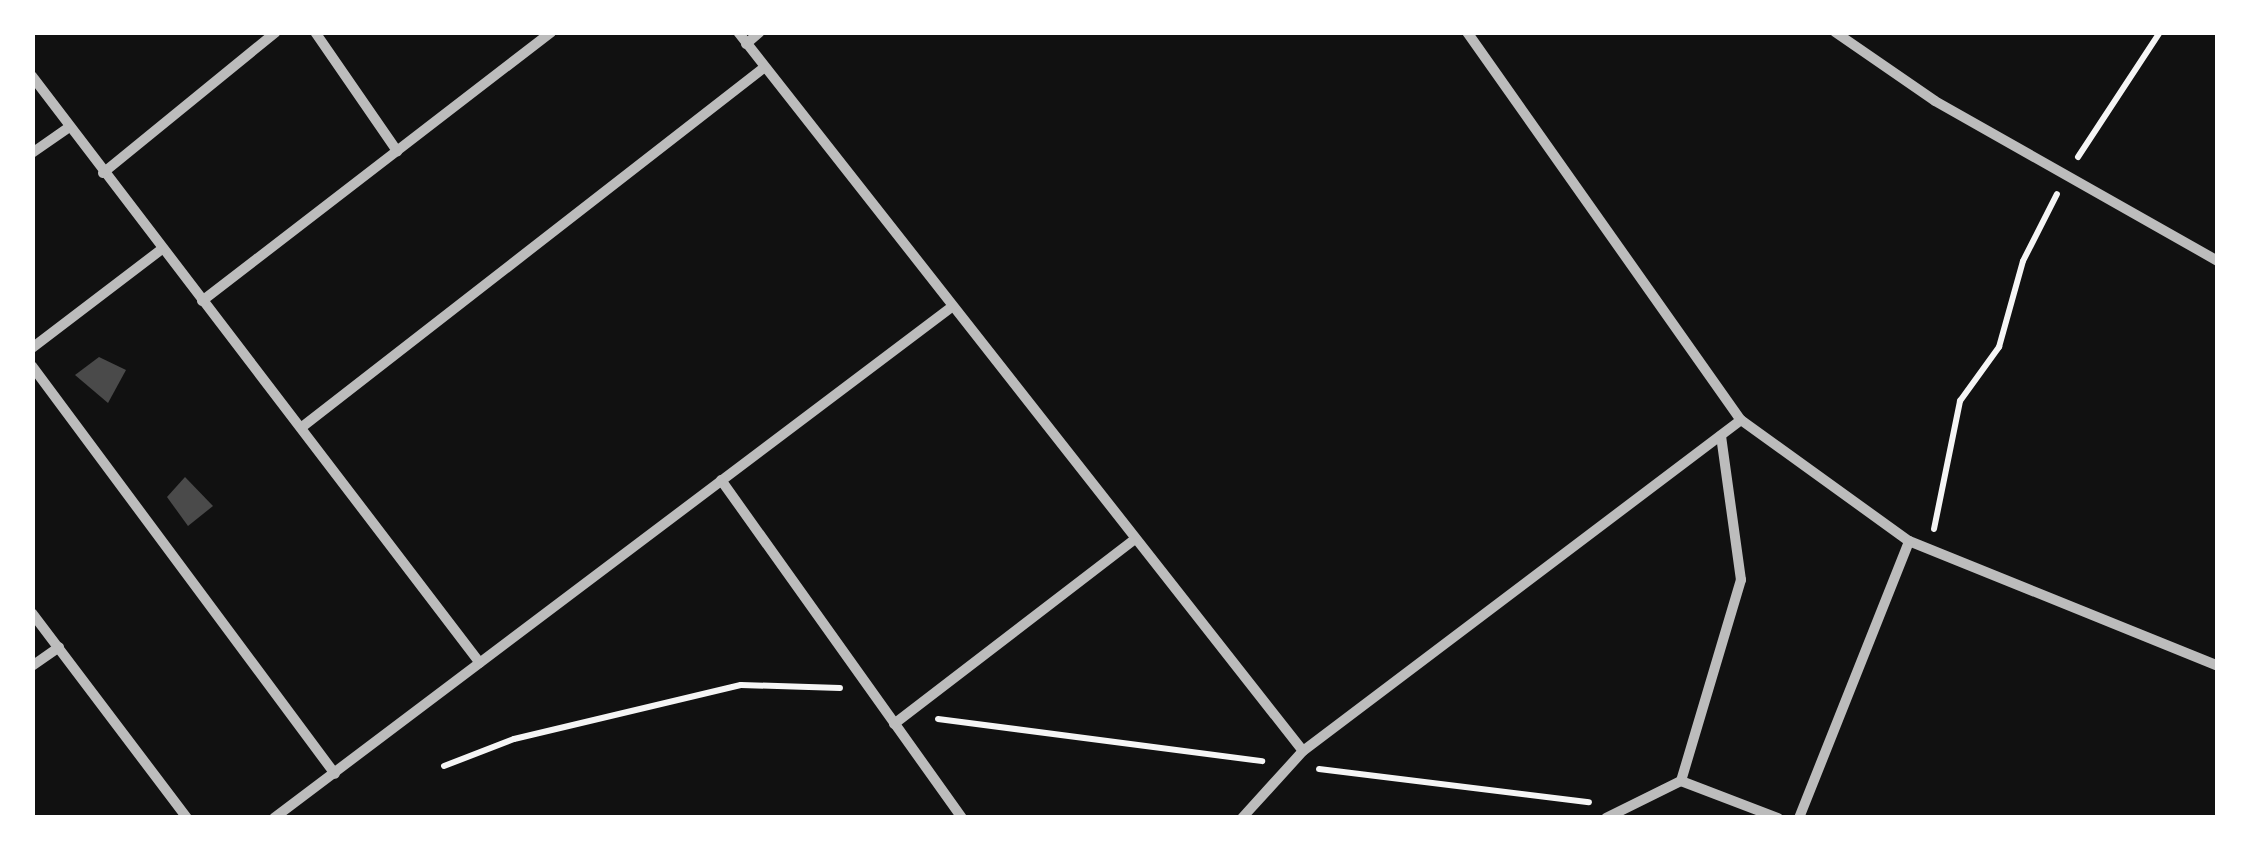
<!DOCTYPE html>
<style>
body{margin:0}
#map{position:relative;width:2250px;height:850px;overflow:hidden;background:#111;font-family:"Asap Condensed",sans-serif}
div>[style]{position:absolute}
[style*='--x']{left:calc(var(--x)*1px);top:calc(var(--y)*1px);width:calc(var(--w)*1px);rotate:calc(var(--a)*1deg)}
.building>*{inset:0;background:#4a4a4a}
.path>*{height:6px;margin:-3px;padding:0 3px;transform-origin:3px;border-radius:3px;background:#f5f5f5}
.minor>*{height:10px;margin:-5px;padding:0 5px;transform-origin:5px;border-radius:5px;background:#bcbcbc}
span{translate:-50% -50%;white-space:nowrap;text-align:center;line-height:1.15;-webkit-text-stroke:8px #fff;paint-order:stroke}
.frame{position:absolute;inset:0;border:35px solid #fff;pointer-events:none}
</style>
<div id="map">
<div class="building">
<i style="clip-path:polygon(99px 357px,126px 370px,108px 403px,75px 375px)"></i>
<i style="clip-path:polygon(185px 477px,213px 506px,188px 526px,167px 497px)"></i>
</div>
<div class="path">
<i style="--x:2078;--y:157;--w:149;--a:-56.7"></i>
<i style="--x:1934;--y:529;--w:131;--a:-78.5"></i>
<i style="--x:1960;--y:401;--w:67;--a:-54.2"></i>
<i style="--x:1999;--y:347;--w:89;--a:-74.4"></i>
<i style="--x:2023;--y:261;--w:75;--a:-63.1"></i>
<i style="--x:938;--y:719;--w:327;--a:7.4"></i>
<i style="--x:444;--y:766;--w:75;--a:-21.1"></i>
<i style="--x:514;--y:739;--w:233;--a:-13.4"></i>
<i style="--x:741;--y:685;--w:99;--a:1.7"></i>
<i style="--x:1319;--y:769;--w:272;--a:7"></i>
</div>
<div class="minor">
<i style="--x:315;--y:32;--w:145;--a:55.4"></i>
<i style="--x:738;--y:32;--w:914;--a:51.84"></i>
<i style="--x:1467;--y:32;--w:475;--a:54.8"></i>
<i style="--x:1741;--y:420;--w:207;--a:35.8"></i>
<i style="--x:1909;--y:541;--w:333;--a:22"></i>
<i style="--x:1835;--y:32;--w:121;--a:34.6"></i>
<i style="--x:1935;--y:101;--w:325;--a:29.5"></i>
<i style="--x:746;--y:44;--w:18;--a:-41"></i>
<i style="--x:32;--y:76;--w:738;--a:52.65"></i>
<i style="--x:32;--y:153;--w:44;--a:-34.8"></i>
<i style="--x:103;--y:173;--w:223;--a:-39.2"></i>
<i style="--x:202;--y:301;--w:441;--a:-37.6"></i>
<i style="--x:32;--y:348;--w:163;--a:-37.3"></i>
<i style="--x:32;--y:366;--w:508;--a:53.4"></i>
<i style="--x:302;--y:427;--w:586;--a:-37.87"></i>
<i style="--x:721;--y:480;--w:415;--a:54.5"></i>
<i style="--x:32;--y:613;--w:257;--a:52.9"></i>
<i style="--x:32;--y:666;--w:33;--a:-35"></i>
<i style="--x:894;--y:724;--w:302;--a:-37.5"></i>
<i style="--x:1681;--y:781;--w:210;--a:-73.4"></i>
<i style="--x:1741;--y:580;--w:146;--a:-97.9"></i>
<i style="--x:274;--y:818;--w:845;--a:-37.02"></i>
<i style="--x:1242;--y:818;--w:91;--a:-47.7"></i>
<i style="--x:1303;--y:751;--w:549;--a:-37.08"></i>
<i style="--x:1606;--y:818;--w:84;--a:-26.3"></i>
<i style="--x:1681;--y:781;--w:104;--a:20.9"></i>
<i style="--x:1799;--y:818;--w:298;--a:-68.3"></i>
</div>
<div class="frame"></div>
</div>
